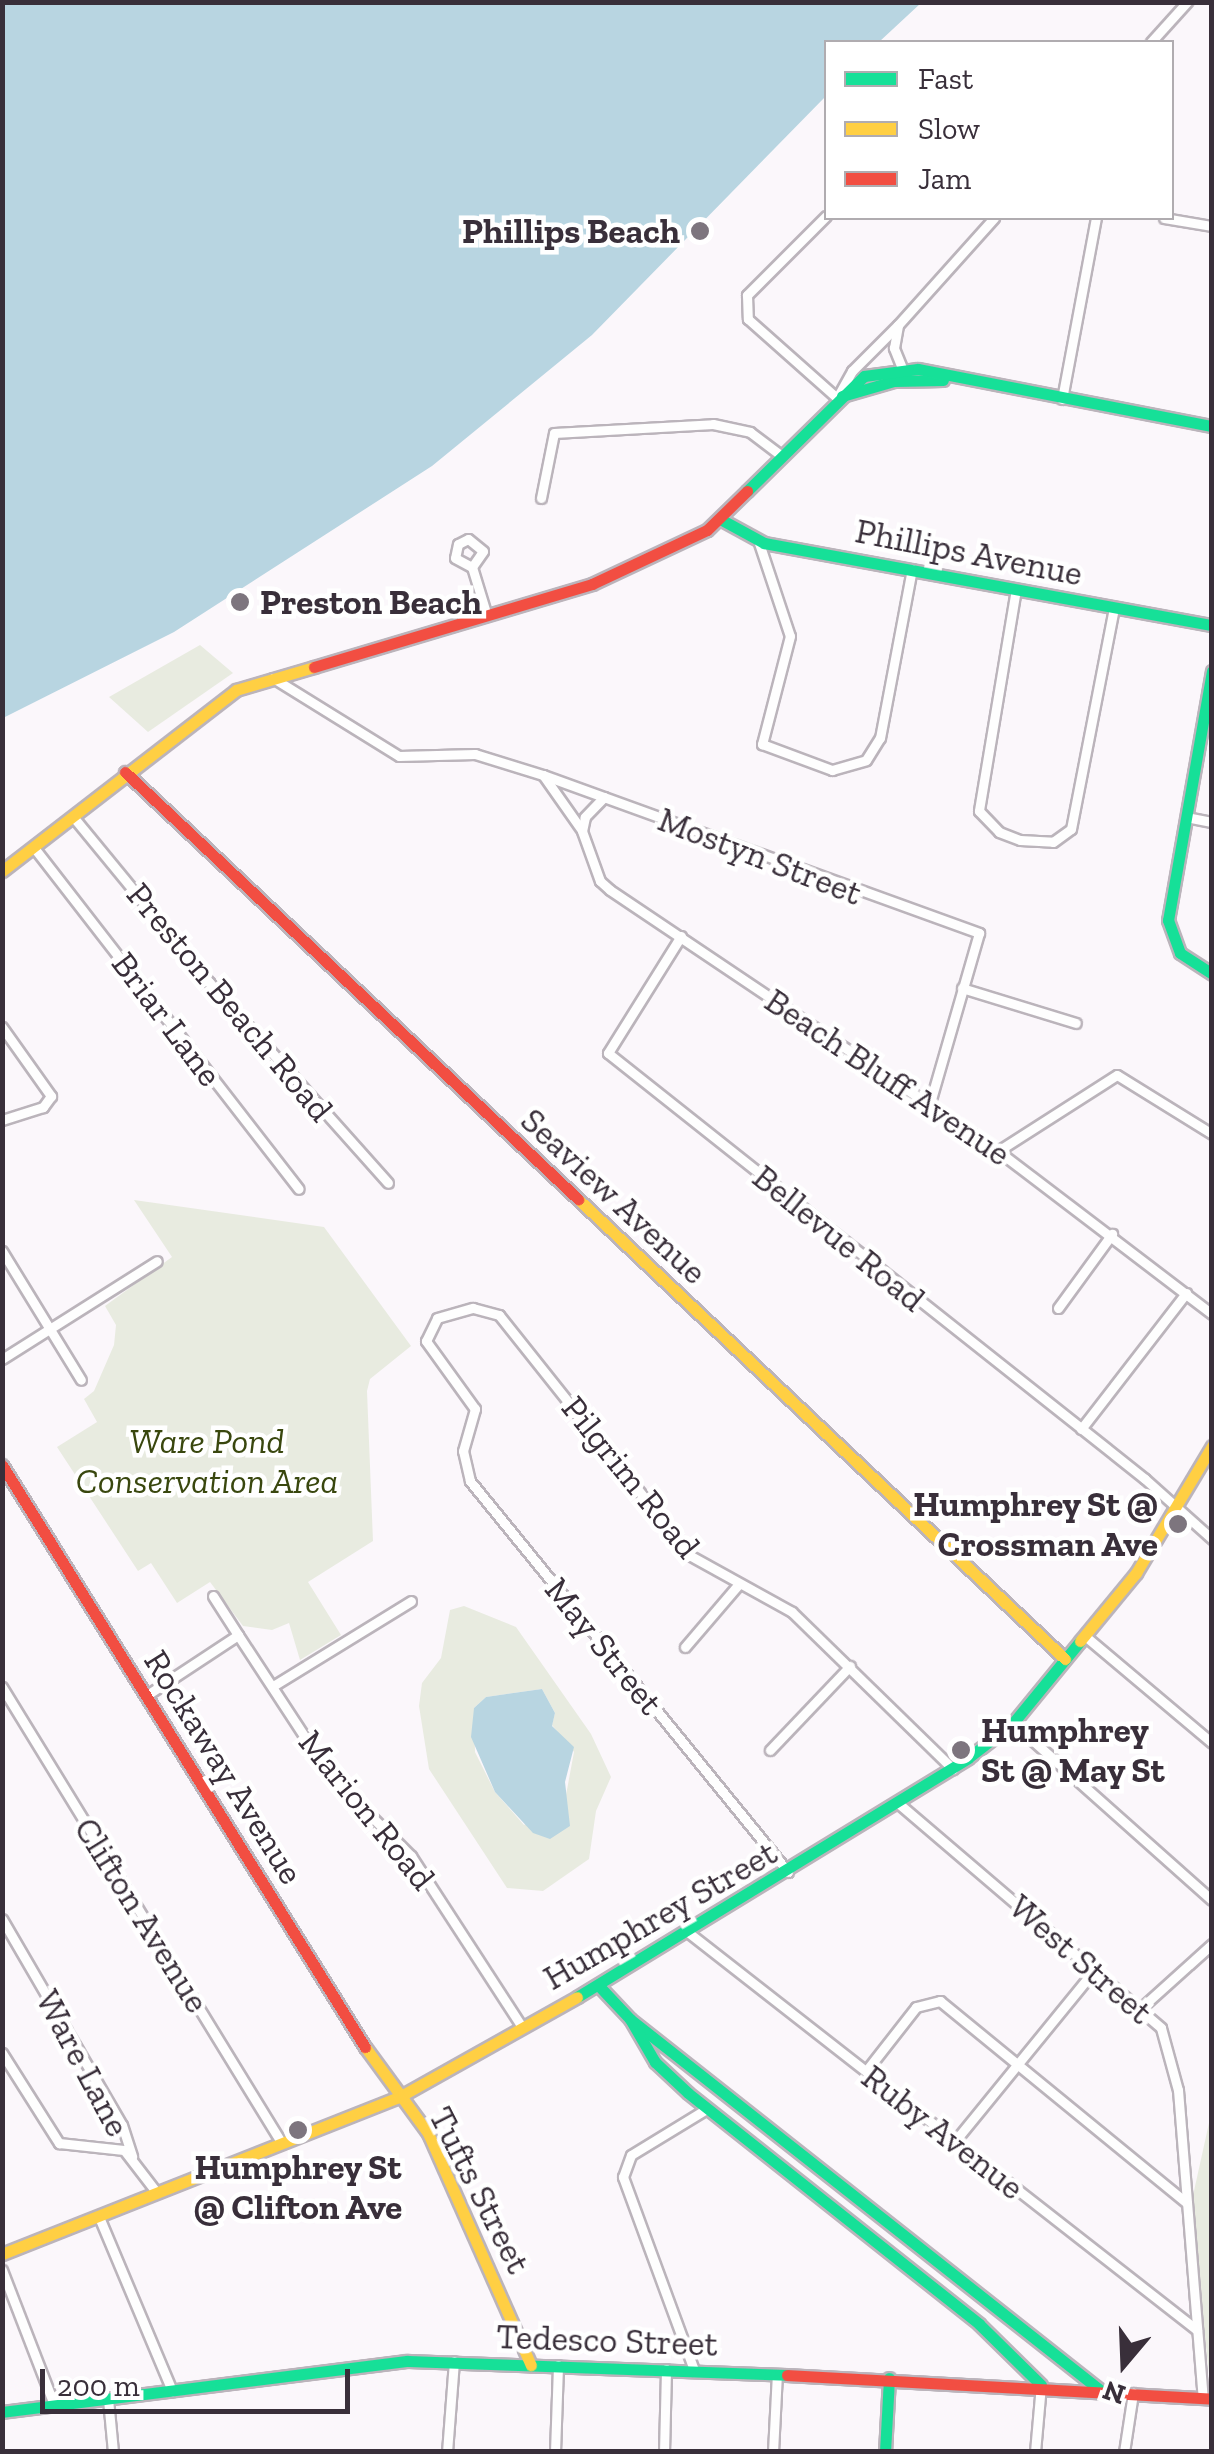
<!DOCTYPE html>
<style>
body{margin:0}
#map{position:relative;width:1214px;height:2454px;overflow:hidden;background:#fbf7fb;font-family:"Zilla Slab",serif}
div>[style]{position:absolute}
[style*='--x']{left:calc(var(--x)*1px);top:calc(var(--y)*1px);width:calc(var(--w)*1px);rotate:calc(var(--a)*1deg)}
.green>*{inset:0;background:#e8ebe0}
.water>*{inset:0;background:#b8d5e1}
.roads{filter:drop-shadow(2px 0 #bbb4bb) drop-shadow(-2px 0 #bbb4bb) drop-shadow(0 2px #bbb4bb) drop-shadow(0 -2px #bbb4bb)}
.street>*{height:9px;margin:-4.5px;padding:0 4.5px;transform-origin:4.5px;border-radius:4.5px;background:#fefefe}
.fast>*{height:11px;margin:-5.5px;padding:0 5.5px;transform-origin:5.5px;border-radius:5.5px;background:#16e098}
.slow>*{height:11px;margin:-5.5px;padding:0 5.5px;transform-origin:5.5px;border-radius:5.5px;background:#ffcf43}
.jam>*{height:11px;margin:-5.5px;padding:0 5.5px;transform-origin:5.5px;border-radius:5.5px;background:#f24e42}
.dots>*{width:28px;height:28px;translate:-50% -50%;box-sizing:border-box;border:5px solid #fff;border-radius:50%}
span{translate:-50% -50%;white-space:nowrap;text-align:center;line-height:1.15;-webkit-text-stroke:9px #fff;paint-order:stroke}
.poi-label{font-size:35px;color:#392f3a;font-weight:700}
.right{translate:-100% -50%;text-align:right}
.left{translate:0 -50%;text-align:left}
.street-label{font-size:35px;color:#392f3a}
.park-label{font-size:35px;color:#39470e;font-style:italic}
.frame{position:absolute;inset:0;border:5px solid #392f3a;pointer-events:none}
.legend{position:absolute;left:824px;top:40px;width:350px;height:180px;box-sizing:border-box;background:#fff;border:2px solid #b0acb0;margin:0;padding:12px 18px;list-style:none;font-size:30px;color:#392f3a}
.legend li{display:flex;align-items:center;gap:20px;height:50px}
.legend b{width:50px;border:2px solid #b0acb0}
.north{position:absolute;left:1074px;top:2314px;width:100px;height:100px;-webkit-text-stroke:8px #fff;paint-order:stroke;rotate:199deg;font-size:28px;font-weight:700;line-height:40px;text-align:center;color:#392f3a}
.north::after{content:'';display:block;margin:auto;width:35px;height:45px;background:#392f3a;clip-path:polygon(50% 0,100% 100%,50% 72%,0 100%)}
.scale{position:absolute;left:40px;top:2369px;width:310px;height:45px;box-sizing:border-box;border:5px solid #392f3a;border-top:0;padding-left:12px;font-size:30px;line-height:35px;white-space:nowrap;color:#392f3a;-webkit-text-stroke:8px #fff;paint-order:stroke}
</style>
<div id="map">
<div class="green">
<i style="clip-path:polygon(200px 645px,233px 673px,148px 732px,109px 697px)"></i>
<i style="clip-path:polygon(134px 1200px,324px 1227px,411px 1346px,370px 1379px,367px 1391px,373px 1541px,308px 1582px,341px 1635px,300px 1660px,289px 1623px,272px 1630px,243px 1626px,210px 1582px,177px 1603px,151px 1563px,138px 1571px,57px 1447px,97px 1422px,84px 1399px,94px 1391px,114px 1345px,116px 1325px,105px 1306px,172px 1257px)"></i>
<i style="clip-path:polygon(evenodd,464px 1606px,516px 1627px,591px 1734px,611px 1777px,596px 1811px,589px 1859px,543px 1891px,507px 1888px,429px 1769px,419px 1706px,422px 1683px,441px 1658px,450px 1610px,464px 1606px,542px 1689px,555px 1713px,552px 1725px,574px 1752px,566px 1795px,524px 1825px,495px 1792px,475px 1752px,474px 1708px,486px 1697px,542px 1689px)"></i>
<i style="clip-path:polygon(1211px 2114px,1211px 2390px,1190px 2209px)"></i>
</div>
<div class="water">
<i style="clip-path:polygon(3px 2px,921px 2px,921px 3px,879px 42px,826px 42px,826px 96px,592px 335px,432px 466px,174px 632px,3px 718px)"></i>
<i style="clip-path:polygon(542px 1689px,555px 1713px,552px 1726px,574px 1747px,565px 1782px,570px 1826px,550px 1839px,533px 1833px,495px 1792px,471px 1737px,474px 1708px,486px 1697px)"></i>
</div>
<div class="roads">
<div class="street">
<i style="--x:1151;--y:42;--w:54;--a:-48"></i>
<i style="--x:826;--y:216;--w:112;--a:135"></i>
<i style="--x:747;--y:295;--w:24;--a:88"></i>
<i style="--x:748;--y:319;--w:119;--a:41.6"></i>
<i style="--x:837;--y:398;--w:31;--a:-61"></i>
<i style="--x:852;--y:371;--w:65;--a:-45"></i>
<i style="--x:1164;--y:218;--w:49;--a:9.5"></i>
<i style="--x:902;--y:368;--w:22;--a:-112"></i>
<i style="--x:894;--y:348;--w:23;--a:-80"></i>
<i style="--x:898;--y:325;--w:144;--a:-48.1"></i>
<i style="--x:1062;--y:399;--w:184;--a:-79.4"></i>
<i style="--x:541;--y:498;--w:66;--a:-78.7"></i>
<i style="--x:554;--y:433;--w:159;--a:-3.2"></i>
<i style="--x:713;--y:424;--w:38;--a:12"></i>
<i style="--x:750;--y:432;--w:40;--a:37"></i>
<i style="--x:758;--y:540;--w:101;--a:71.6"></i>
<i style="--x:790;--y:636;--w:112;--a:104.5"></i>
<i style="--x:762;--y:744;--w:75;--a:20.4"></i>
<i style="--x:832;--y:770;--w:35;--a:-16"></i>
<i style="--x:866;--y:760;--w:26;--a:-58"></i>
<i style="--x:880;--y:738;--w:172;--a:-79.3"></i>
<i style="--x:472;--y:567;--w:19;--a:-55"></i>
<i style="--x:483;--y:551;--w:19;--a:-141"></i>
<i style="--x:468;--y:539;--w:11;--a:153"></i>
<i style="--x:458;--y:544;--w:14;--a:102"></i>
<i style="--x:455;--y:558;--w:19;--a:28"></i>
<i style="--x:472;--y:567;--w:51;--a:73"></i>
<i style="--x:1016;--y:589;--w:225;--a:99.5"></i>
<i style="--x:979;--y:811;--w:29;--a:46"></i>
<i style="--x:999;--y:832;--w:22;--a:21"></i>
<i style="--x:1020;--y:840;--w:33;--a:3"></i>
<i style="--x:1053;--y:842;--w:22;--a:-36"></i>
<i style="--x:1071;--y:829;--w:226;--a:-79"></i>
<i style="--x:273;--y:678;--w:148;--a:31.8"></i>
<i style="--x:399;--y:756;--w:76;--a:-1.5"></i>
<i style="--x:475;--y:754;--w:71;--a:17.2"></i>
<i style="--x:543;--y:775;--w:66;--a:54.9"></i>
<i style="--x:543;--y:775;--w:464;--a:19.9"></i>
<i style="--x:979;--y:933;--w:180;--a:106.1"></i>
<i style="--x:604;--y:797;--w:28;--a:134"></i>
<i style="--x:585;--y:817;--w:14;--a:102"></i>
<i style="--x:582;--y:831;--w:53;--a:70.2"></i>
<i style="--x:600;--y:881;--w:13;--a:42"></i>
<i style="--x:610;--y:890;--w:468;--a:33.9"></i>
<i style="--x:998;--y:1151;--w:269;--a:37.3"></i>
<i style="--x:1186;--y:817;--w:26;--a:11"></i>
<i style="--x:75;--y:819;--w:211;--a:50.6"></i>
<i style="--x:209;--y:982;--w:269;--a:48.3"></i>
<i style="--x:35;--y:849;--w:430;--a:52.2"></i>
<i style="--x:681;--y:936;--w:138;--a:122"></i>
<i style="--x:608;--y:1053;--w:685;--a:38.42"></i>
<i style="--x:1145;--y:1479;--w:90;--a:41.8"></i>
<i style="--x:962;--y:988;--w:119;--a:17.1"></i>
<i style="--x:2;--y:1027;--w:85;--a:54.6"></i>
<i style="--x:51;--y:1096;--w:14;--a:126"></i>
<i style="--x:43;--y:1107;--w:43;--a:162.4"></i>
<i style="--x:998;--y:1151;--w:141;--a:-32.6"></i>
<i style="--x:1117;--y:1075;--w:112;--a:31.8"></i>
<i style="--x:2;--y:1251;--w:151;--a:58.5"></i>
<i style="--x:1058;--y:1308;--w:92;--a:-53.9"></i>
<i style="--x:2;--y:1359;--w:183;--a:-32.3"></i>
<i style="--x:1081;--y:1429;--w:172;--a:-52.3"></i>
<i style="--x:213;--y:1596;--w:46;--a:57.3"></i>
<i style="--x:1085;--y:1636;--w:166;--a:40.1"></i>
<i style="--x:685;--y:1647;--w:82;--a:-49.5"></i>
<i style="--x:273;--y:1686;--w:162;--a:-31.6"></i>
<i style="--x:2;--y:1687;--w:534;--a:58.48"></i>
<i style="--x:147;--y:1695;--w:109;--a:-33.4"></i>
<i style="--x:238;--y:1635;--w:166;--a:56.8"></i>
<i style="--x:329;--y:1774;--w:116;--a:45"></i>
<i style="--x:411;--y:1856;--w:204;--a:57"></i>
<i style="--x:1013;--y:1723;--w:266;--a:41.7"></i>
<i style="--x:770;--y:1750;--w:116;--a:-46.4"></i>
<i style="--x:898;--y:1803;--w:346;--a:40.5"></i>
<i style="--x:1161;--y:2028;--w:64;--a:74.7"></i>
<i style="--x:1178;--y:2090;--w:309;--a:85.4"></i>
<i style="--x:788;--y:1872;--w:504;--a:-129.12"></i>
<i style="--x:470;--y:1481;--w:31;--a:-103"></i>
<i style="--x:463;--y:1451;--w:44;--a:-74.1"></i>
<i style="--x:475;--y:1409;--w:84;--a:-125.8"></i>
<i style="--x:426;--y:1341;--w:25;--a:-64"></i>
<i style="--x:437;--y:1318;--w:37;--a:-16"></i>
<i style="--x:473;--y:1308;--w:27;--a:15"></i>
<i style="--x:499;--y:1315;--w:308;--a:51.5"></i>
<i style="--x:691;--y:1556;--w:115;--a:29"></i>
<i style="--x:792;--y:1612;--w:225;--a:44.3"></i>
<i style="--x:2;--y:1919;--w:238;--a:59.8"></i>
<i style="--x:122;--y:2125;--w:33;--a:72"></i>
<i style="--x:689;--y:1933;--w:645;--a:38.01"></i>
<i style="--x:1142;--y:2007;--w:94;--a:-42"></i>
<i style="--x:2;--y:2053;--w:107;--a:57.7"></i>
<i style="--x:59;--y:2143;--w:65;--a:6.1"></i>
<i style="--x:124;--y:2150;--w:54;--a:52.5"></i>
<i style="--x:866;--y:2071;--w:81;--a:-52"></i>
<i style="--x:916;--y:2007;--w:25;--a:-14"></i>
<i style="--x:940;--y:2001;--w:319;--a:39.3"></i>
<i style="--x:955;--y:2141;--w:223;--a:-50.8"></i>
<i style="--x:99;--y:2217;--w:189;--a:67.2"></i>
<i style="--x:2;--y:2270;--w:145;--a:68.9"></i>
<i style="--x:694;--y:2370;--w:206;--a:-110.2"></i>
<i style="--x:623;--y:2177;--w:23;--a:-70"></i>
<i style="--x:631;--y:2155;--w:90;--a:-31.4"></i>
<i style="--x:108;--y:2399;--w:53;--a:84.6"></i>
<i style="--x:447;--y:2452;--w:91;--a:-85.6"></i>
<i style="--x:555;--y:2452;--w:87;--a:-88"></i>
<i style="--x:664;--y:2452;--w:83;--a:-88.6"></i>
<i style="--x:773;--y:2452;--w:78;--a:-87.1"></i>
<i style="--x:1035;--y:2452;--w:67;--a:-84.9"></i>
<i style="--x:1124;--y:2452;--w:60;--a:-81.3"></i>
</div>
<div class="fast">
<i style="--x:842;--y:396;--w:54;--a:-16.1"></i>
<i style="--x:894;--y:381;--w:49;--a:-1.2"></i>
<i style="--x:747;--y:491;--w:164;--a:-44.5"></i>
<i style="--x:864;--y:376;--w:54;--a:-7.4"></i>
<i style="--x:918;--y:369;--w:299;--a:11"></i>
<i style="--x:722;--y:520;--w:48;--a:28.7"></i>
<i style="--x:764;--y:543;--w:455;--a:10.4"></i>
<i style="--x:1212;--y:671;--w:253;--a:100"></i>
<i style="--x:1168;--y:920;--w:35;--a:70"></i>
<i style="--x:1180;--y:953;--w:38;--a:33"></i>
<i style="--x:599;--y:1986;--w:45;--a:46.8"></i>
<i style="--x:630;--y:2019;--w:599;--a:38.29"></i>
<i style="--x:577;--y:1997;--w:458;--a:-31.4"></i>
<i style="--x:968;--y:1758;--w:57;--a:-37.9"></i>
<i style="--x:1013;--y:1723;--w:106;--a:-50.7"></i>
<i style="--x:630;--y:2019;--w:50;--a:59.8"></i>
<i style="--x:655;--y:2062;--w:45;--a:43.2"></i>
<i style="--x:688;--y:2093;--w:372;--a:38.4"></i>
<i style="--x:979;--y:2324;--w:87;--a:44.5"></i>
<i style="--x:2;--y:2412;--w:408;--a:-7.2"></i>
<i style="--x:407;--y:2361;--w:380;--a:2.1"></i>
<i style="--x:885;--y:2452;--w:74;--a:-86.9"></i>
</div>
<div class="slow">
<i style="--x:2;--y:871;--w:296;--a:-37.7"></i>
<i style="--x:236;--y:690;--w:81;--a:-16.4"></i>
<i style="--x:578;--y:1199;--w:670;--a:43.37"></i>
<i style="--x:1080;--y:1641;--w:88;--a:-50.5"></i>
<i style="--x:1136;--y:1573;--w:148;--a:-59.1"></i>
<i style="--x:365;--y:2047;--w:107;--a:53.8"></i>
<i style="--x:428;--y:2133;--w:254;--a:66.1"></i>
<i style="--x:2;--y:2254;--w:427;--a:-21.6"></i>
<i style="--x:399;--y:2097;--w:204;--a:-29.3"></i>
</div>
<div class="jam">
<i style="--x:314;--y:667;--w:290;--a:-16.6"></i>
<i style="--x:592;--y:584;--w:127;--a:-25.2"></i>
<i style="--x:707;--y:530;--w:56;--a:-44.3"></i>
<i style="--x:125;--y:772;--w:623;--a:43.31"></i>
<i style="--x:2;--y:1465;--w:686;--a:58.05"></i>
<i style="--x:787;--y:2375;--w:426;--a:3.2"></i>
</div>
</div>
<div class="dots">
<i style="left:700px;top:231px;background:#7d757e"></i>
<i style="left:240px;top:602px;background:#7d757e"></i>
<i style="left:1178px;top:1524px;background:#7d757e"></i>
<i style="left:961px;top:1750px;background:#7d757e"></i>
<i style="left:298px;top:2130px;background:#7d757e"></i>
</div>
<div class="poi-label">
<span class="right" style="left:680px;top:231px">Phillips Beach</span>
<span class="left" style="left:260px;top:602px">Preston Beach</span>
<span class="right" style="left:1158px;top:1524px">Humphrey St @<br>Crossman Ave</span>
<span class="left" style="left:981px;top:1750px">Humphrey<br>St @ May St</span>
<span style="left:298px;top:2187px">Humphrey St<br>@ Clifton Ave</span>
</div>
<div class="street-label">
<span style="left:969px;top:552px;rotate:11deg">Phillips Avenue</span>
<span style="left:760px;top:856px;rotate:21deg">Mostyn Street</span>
<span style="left:230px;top:1002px;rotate:50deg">Preston Beach Road</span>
<span style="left:167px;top:1019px;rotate:53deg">Briar Lane</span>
<span style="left:888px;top:1077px;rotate:34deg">Beach Bluff Avenue</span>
<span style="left:614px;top:1196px;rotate:43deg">Seaview Avenue</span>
<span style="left:839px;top:1238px;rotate:39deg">Bellevue Road</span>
<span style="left:631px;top:1477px;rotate:51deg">Pilgrim Road</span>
<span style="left:604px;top:1646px;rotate:51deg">May Street</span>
<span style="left:224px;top:1767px;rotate:58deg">Rockaway Avenue</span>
<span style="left:367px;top:1810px;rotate:51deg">Marion Road</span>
<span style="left:142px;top:1915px;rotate:58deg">Clifton Avenue</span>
<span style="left:660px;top:1915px;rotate:-30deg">Humphrey Street</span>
<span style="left:1081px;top:1959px;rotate:41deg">West Street</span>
<span style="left:83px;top:2063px;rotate:62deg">Ware Lane</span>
<span style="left:943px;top:2132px;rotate:38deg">Ruby Avenue</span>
<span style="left:480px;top:2190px;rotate:63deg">Tufts Street</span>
<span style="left:607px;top:2340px;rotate:2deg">Tedesco Street</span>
</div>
<div class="park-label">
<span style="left:207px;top:1461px">Ware Pond<br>Conservation Area</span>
</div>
<div class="frame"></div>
<ul class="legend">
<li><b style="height:12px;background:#16e098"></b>Fast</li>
<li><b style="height:12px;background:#ffcf43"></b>Slow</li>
<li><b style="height:12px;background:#f24e42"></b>Jam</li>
</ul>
<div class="north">N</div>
<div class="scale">200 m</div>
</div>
